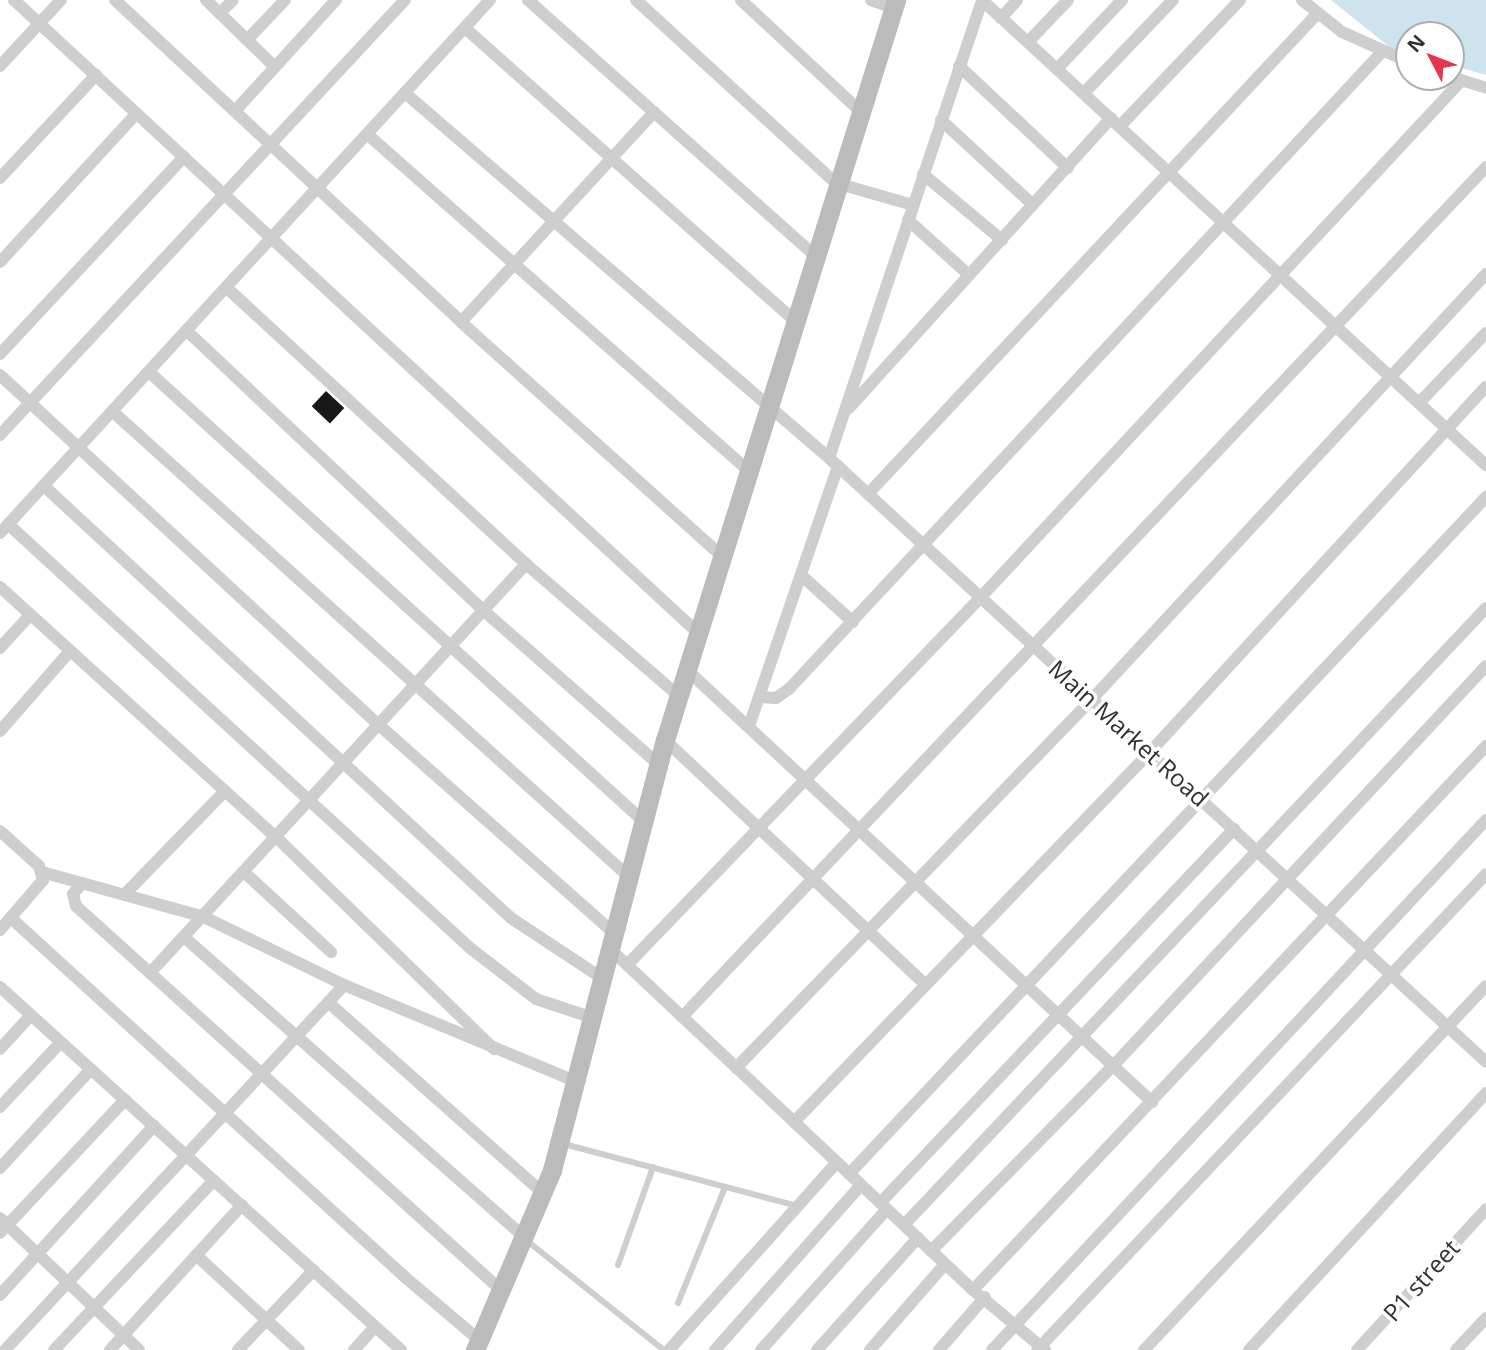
<!DOCTYPE html>
<style>
body{margin:0}
#map{position:relative;width:1486px;height:1350px;overflow:hidden;background:#fff;font-family:"Open Sans",sans-serif}
div>[style]{position:absolute}
[style*='--x']{left:calc(var(--x)*1px);top:calc(var(--y)*1px);width:calc(var(--w)*1px);rotate:calc(var(--a)*1deg)}
.water>*{inset:0;background:#cde3ed}
.building>*{inset:0;background:#181818;transform-origin:0 0}
.lane>*{height:6px;margin:-3px;padding:0 3px;transform-origin:3px;border-radius:3px;background:#cecece}
.street>*{height:12px;margin:-6px;padding:0 6px;transform-origin:6px;border-radius:6px;background:#cecece}
.secondary>*{height:19px;margin:-9.5px;padding:0 9.5px;transform-origin:9.5px;border-radius:9.5px;background:#bbb}
span{translate:-50% -50%;white-space:nowrap;text-align:center;line-height:1.15;-webkit-text-stroke:7px #fff;paint-order:stroke}
.street-label{font-size:24px;color:#313131}
.north{position:absolute;left:1395px;top:21px;width:70px;height:70px;box-sizing:border-box;background:#fff;border:2px solid #adadad;border-radius:50%;rotate:312deg;font-size:19px;font-weight:700;line-height:28px;text-align:center;color:#313131}
.north::after{content:'';display:block;margin:auto;width:24px;height:32px;background:#e73550;clip-path:polygon(50% 0,100% 100%,50% 72%,0 100%)}
</style>
<div id="map">
<div class="water">
<i style="clip-path:polygon(1331px 0,1486px 0,1486px 75px,1451px 65px,1451px 35px,1409px 35px,1409px 54px,1392px 49px)"></i>
</div>
<div class="building">
<i style="left:326px;top:391px;width:25px;height:21px;rotate:43deg"></i>
</div>
<div class="lane">
<i style="--x:564;--y:1144;--w:241;--a:14.9"></i>
<i style="--x:526;--y:1240;--w:176;--a:38.6"></i>
<i style="--x:618;--y:1265;--w:104;--a:-70.3"></i>
<i style="--x:678;--y:1303;--w:125;--a:-67.9"></i>
</div>
<div class="street">
<i style="--x:14;--y:0;--w:932;--a:42.78"></i>
<i style="--x:115;--y:0;--w:473;--a:42.9"></i>
<i style="--x:461;--y:322;--w:351;--a:41.9"></i>
<i style="--x:206;--y:0;--w:96;--a:44.2"></i>
<i style="--x:528;--y:0;--w:385;--a:41.7"></i>
<i style="--x:636;--y:0;--w:271;--a:42.5"></i>
<i style="--x:836;--y:183;--w:80;--a:15.9"></i>
<i style="--x:741;--y:0;--w:161;--a:43"></i>
<i style="--x:871;--y:0;--w:23;--a:20"></i>
<i style="--x:982;--y:0;--w:686;--a:42.7"></i>
<i style="--x:1302;--y:0;--w:51;--a:38.7"></i>
<i style="--x:1342;--y:32;--w:73;--a:24.1"></i>
<i style="--x:220;--y:13;--w:18;--a:-45"></i>
<i style="--x:1001;--y:18;--w:24;--a:-48"></i>
<i style="--x:465;--y:28;--w:446;--a:41.6"></i>
<i style="--x:247;--y:40;--w:55;--a:-46.5"></i>
<i style="--x:1028;--y:42;--w:58;--a:-46.4"></i>
<i style="--x:0;--y:66;--w:90;--a:-47.3"></i>
<i style="--x:959;--y:66;--w:149;--a:43.1"></i>
<i style="--x:1057;--y:69;--w:95;--a:-46.7"></i>
<i style="--x:1451;--y:77;--w:37;--a:17"></i>
<i style="--x:405;--y:93;--w:559;--a:40.72"></i>
<i style="--x:829;--y:458;--w:892;--a:42.59"></i>
<i style="--x:1084;--y:93;--w:129;--a:-46.3"></i>
<i style="--x:235;--y:111;--w:150;--a:-47.7"></i>
<i style="--x:941;--y:120;--w:125;--a:42.7"></i>
<i style="--x:1120;--y:126;--w:174;--a:-46.4"></i>
<i style="--x:367;--y:134;--w:509;--a:41.42"></i>
<i style="--x:923;--y:174;--w:103;--a:39.9"></i>
<i style="--x:0;--y:178;--w:141;--a:-47"></i>
<i style="--x:908;--y:220;--w:82;--a:42"></i>
<i style="--x:0;--y:262;--w:201;--a:-47.4"></i>
<i style="--x:227;--y:288;--w:407;--a:42.7"></i>
<i style="--x:526;--y:564;--w:202;--a:40.8"></i>
<i style="--x:461;--y:322;--w:285;--a:-47.4"></i>
<i style="--x:187;--y:331;--w:408;--a:43.3"></i>
<i style="--x:484;--y:611;--w:232;--a:41.3"></i>
<i style="--x:0;--y:354;--w:270;--a:-47"></i>
<i style="--x:149;--y:372;--w:666;--a:42.26"></i>
<i style="--x:0;--y:375;--w:517;--a:42.73"></i>
<i style="--x:380;--y:726;--w:310;--a:41.5"></i>
<i style="--x:1419;--y:403;--w:97;--a:-46.3"></i>
<i style="--x:849;--y:408;--w:391;--a:-47.9"></i>
<i style="--x:112;--y:411;--w:693;--a:42.02"></i>
<i style="--x:0;--y:435;--w:594;--a:-47.05"></i>
<i style="--x:829;--y:458;--w:483;--a:-71.5"></i>
<i style="--x:44;--y:486;--w:636;--a:42.77"></i>
<i style="--x:511;--y:918;--w:107;--a:33.5"></i>
<i style="--x:868;--y:494;--w:657;--a:-46.91"></i>
<i style="--x:8;--y:524;--w:627;--a:42.54"></i>
<i style="--x:470;--y:948;--w:83;--a:37.7"></i>
<i style="--x:536;--y:999;--w:57;--a:18.4"></i>
<i style="--x:0;--y:533;--w:724;--a:-47.41"></i>
<i style="--x:801;--y:575;--w:70;--a:42.1"></i>
<i style="--x:0;--y:587;--w:374;--a:42.2"></i>
<i style="--x:277;--y:838;--w:303;--a:44.2"></i>
<i style="--x:0;--y:648;--w:45;--a:-47.7"></i>
<i style="--x:687;--y:670;--w:635;--a:42.89"></i>
<i style="--x:759;--y:697;--w:17;--a:3"></i>
<i style="--x:776;--y:698;--w:16;--a:-35"></i>
<i style="--x:789;--y:689;--w:869;--a:-47.05"></i>
<i style="--x:749;--y:726;--w:275;--a:-71.1"></i>
<i style="--x:0;--y:731;--w:106;--a:-48.8"></i>
<i style="--x:665;--y:740;--w:358;--a:43.2"></i>
<i style="--x:0;--y:831;--w:52;--a:41.9"></i>
<i style="--x:39;--y:866;--w:15;--a:74"></i>
<i style="--x:43;--y:880;--w:66;--a:130.7"></i>
<i style="--x:42;--y:872;--w:168;--a:15.5"></i>
<i style="--x:204;--y:917;--w:156;--a:25.9"></i>
<i style="--x:344;--y:985;--w:250;--a:22.6"></i>
<i style="--x:245;--y:873;--w:117;--a:42.6"></i>
<i style="--x:82;--y:883;--w:14;--a:129"></i>
<i style="--x:73;--y:894;--w:12;--a:76"></i>
<i style="--x:76;--y:906;--w:574;--a:42.11"></i>
<i style="--x:124;--y:895;--w:145;--a:-45.8"></i>
<i style="--x:11;--y:918;--w:534;--a:42.35"></i>
<i style="--x:406;--y:1278;--w:96;--a:40.3"></i>
<i style="--x:184;--y:937;--w:455;--a:41.4"></i>
<i style="--x:608;--y:947;--w:501;--a:43.22"></i>
<i style="--x:973;--y:1290;--w:94;--a:39.8"></i>
<i style="--x:627;--y:965;--w:511;--a:-46.11"></i>
<i style="--x:981;--y:597;--w:706;--a:-47.07"></i>
<i style="--x:150;--y:973;--w:556;--a:-47.41"></i>
<i style="--x:0;--y:987;--w:541;--a:42.15"></i>
<i style="--x:329;--y:1003;--w:288;--a:41.6"></i>
<i style="--x:682;--y:1017;--w:1170;--a:-46.59"></i>
<i style="--x:0;--y:1049;--w:46;--a:-47.6"></i>
<i style="--x:736;--y:1068;--w:513;--a:-46.03"></i>
<i style="--x:1092;--y:699;--w:580;--a:-47.17"></i>
<i style="--x:0;--y:1107;--w:89;--a:-46.8"></i>
<i style="--x:794;--y:1122;--w:513;--a:-46.1"></i>
<i style="--x:1150;--y:752;--w:496;--a:-47.4"></i>
<i style="--x:0;--y:1168;--w:134;--a:-47.4"></i>
<i style="--x:849;--y:1174;--w:930;--a:-46.74"></i>
<i style="--x:881;--y:1202;--w:514;--a:-46.58"></i>
<i style="--x:0;--y:1218;--w:192;--a:43.5"></i>
<i style="--x:904;--y:1225;--w:848;--a:-46.67"></i>
<i style="--x:0;--y:1233;--w:183;--a:-46.8"></i>
<i style="--x:931;--y:1251;--w:260;--a:-45.5"></i>
<i style="--x:1113;--y:1066;--w:547;--a:-47"></i>
<i style="--x:196;--y:1255;--w:140;--a:42.7"></i>
<i style="--x:973;--y:1290;--w:748;--a:-46.68"></i>
<i style="--x:0;--y:1295;--w:229;--a:-47.7"></i>
<i style="--x:5;--y:1350;--w:498;--a:-47.1"></i>
<i style="--x:54;--y:1350;--w:233;--a:-46.7"></i>
<i style="--x:110;--y:1350;--w:196;--a:-47.7"></i>
<i style="--x:238;--y:1350;--w:110;--a:-46.5"></i>
<i style="--x:354;--y:1350;--w:31;--a:-48"></i>
<i style="--x:669;--y:1350;--w:252;--a:-48.2"></i>
<i style="--x:715;--y:1350;--w:220;--a:-48.5"></i>
<i style="--x:761;--y:1350;--w:189;--a:-48.2"></i>
<i style="--x:817;--y:1350;--w:151;--a:-48"></i>
<i style="--x:870;--y:1350;--w:114;--a:-48.9"></i>
<i style="--x:939;--y:1350;--w:70;--a:-49"></i>
<i style="--x:992;--y:1350;--w:725;--a:-47.01"></i>
<i style="--x:1037;--y:1350;--w:654;--a:-46.67"></i>
<i style="--x:1144;--y:1350;--w:499;--a:-46.8"></i>
<i style="--x:1249;--y:1350;--w:350;--a:-47.3"></i>
<i style="--x:1357;--y:1350;--w:191;--a:-47.5"></i>
<i style="--x:1456;--y:1350;--w:44;--a:-46.8"></i>
</div>
<div class="secondary">
<i style="--x:475;--y:1350;--w:196;--a:-66.8"></i>
<i style="--x:552;--y:1170;--w:445;--a:-75.3"></i>
<i style="--x:665;--y:740;--w:775;--a:-72.66"></i>
</div>
<div class="street-label">
<span style="left:1129px;top:733px;rotate:42deg">Main Market Road</span>
<span style="left:1421px;top:1280px;rotate:-48deg">P1 street</span>
</div>
<div class="north">N</div>
</div>
